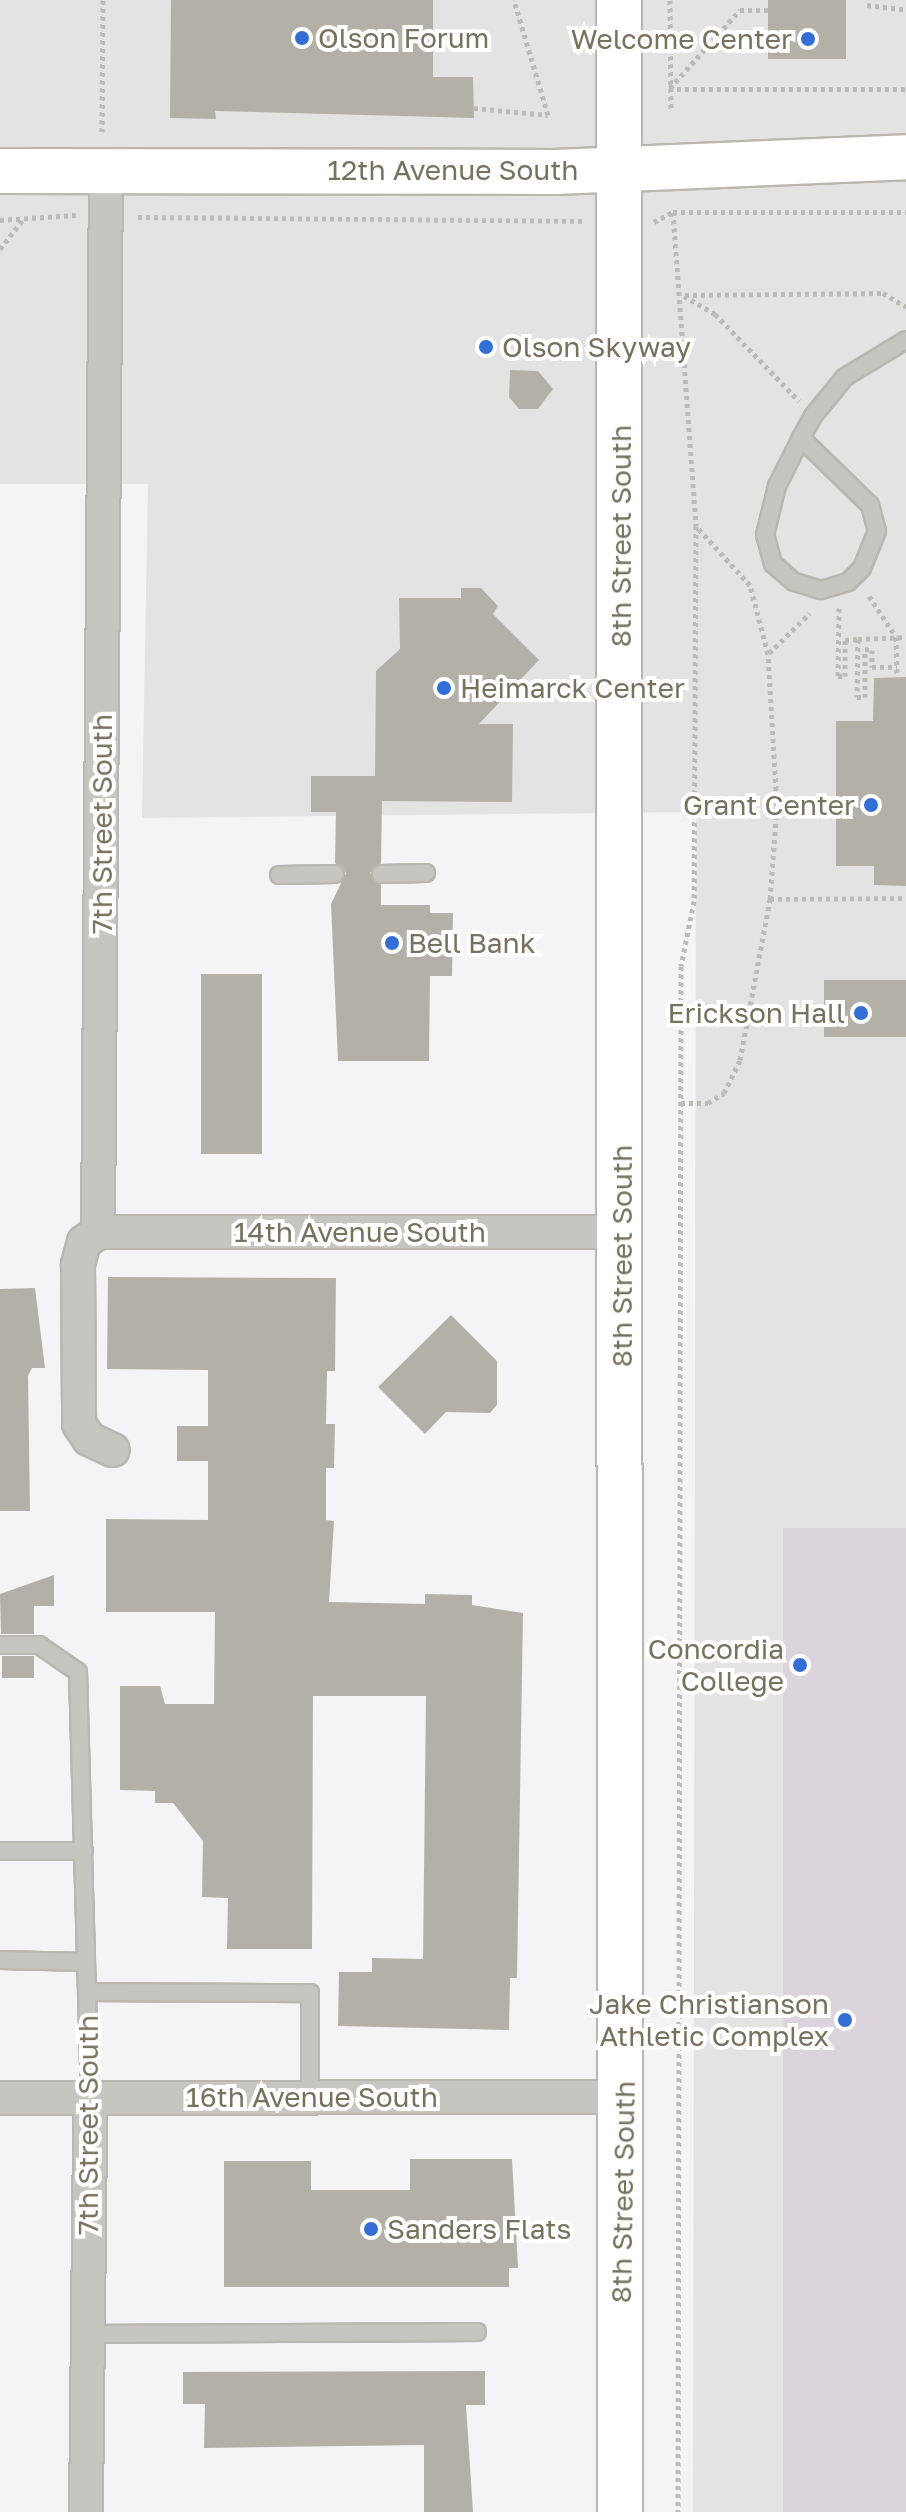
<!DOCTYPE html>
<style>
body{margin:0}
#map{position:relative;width:906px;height:2512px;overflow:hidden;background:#f4f3f6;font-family:"Golos Text",sans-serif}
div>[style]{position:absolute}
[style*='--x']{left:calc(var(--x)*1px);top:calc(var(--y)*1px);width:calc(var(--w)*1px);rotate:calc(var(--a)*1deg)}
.built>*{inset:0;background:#e4e3e3}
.green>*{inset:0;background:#dcd4dc;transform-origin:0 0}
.building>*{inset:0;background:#b3b1a7;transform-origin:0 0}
.path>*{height:5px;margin-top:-2.5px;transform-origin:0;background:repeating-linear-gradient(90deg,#bcbbb7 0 4px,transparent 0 8px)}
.roads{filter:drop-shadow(2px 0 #b9b7af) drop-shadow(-2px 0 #b9b7af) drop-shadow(0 2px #b9b7af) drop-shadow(0 -2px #b9b7af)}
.lane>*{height:16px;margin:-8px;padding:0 8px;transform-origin:8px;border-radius:8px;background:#c6c5bf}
.street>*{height:32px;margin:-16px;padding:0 16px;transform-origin:16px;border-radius:16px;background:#c6c5bf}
.secondary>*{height:44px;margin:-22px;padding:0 22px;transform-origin:22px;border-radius:22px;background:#fff}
.primary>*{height:44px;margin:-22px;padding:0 22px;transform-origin:22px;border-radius:22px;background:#fff}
.dots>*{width:22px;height:22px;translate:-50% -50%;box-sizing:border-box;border:4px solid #fff;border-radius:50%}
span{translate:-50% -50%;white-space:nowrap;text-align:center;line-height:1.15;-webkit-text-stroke:8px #fff;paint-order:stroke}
.poi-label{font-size:28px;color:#76725e}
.left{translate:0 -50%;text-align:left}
.right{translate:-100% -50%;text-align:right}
.street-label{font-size:28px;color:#76725e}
</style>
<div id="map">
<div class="built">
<i style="clip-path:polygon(0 0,906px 0,906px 2512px,693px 2512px,696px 812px,142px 818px,148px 484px,0 484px)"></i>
</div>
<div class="green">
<i style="left:783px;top:1528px;width:123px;height:984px"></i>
</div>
<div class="building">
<i style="clip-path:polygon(171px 0,433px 0,433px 77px,473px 77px,474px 118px,215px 111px,216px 119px,170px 118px)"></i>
<i style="left:768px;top:0;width:78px;height:59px"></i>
<i style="clip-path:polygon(510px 370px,538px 371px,553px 389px,538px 409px,519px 409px,509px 397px)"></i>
<i style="clip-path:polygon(461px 588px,481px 588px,498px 606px,493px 614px,539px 660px,479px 724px,513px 724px,512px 802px,382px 801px,381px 863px,370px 873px,381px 885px,381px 905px,430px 905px,430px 913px,453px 913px,452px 976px,430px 976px,429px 1061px,338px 1061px,331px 904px,346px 873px,335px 863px,336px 812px,311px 812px,311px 776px,375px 776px,376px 671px,400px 649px,399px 598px,461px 598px)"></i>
<i style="clip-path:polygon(906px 677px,906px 886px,874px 885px,874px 866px,836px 866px,836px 721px,873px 721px,874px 678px)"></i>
<i style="left:201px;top:974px;width:61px;height:180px"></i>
<i style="left:824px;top:980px;width:82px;height:57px"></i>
<i style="clip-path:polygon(108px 1277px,336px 1278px,335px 1371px,327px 1371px,326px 1424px,335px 1424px,334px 1468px,326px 1468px,326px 1520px,334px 1521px,329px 1602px,425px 1604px,425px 1594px,472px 1595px,472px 1605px,523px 1613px,517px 1978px,510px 1978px,509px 2030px,338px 2026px,339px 1972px,372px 1972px,372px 1958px,423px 1959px,426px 1696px,313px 1696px,312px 1949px,227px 1949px,228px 1898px,202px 1897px,203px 1841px,173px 1803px,155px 1803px,155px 1791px,120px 1790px,120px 1686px,160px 1686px,165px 1704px,214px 1704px,215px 1612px,106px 1612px,106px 1519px,208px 1520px,208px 1461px,177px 1461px,177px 1426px,208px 1426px,208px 1370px,107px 1369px)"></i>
<i style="clip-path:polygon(35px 1288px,45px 1368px,32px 1368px,28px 1376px,30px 1511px,0 1511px,0 1289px)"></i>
<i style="clip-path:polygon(451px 1315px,497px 1361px,497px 1405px,490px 1413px,446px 1412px,425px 1434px,378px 1387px)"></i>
<i style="clip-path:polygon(54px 1575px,54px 1606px,34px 1606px,34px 1634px,1px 1634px,0 1594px)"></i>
<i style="left:2px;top:1656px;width:32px;height:22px"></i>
<i style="clip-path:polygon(410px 2159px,512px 2159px,518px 2268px,509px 2268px,509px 2287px,224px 2287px,224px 2161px,311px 2161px,311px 2190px,410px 2190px)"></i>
<i style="clip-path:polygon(485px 2371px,485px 2405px,466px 2405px,473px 2512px,424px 2512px,424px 2445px,204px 2448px,205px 2404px,183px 2404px,183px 2372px)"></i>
</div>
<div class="path">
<i style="--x:670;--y:0;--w:110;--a:89.5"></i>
<i style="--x:867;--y:5;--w:39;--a:7"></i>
<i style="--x:670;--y:88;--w:105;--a:-48.1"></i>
<i style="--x:740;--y:10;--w:28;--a:0"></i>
<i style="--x:669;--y:89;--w:237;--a:0"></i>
<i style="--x:474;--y:108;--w:74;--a:5.4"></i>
<i style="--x:548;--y:115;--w:120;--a:-106.5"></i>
<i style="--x:102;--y:132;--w:132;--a:-89.6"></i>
<i style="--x:673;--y:212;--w:315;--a:85.8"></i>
<i style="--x:696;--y:526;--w:375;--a:90.3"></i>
<i style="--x:694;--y:901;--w:66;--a:101.3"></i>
<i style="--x:681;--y:966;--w:1546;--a:90.11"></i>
<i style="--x:138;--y:217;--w:446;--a:0.5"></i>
<i style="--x:0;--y:220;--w:76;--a:-3.8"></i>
<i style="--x:654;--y:222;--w:21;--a:-28"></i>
<i style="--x:673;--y:212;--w:233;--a:0"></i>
<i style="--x:0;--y:249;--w:39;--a:-52"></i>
<i style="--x:685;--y:295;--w:198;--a:-0.6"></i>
<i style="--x:883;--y:293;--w:27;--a:31"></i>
<i style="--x:684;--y:296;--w:36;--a:30"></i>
<i style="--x:715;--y:314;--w:121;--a:46"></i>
<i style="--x:869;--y:596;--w:49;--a:56.6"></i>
<i style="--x:896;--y:637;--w:41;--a:88.6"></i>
<i style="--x:839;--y:608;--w:68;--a:90.8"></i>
<i style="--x:838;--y:676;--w:7;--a:0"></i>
<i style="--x:845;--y:676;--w:36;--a:-90"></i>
<i style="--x:845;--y:640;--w:13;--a:-4"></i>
<i style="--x:858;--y:639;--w:58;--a:91"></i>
<i style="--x:857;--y:697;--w:8;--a:0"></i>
<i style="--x:865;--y:697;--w:48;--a:-90"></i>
<i style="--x:865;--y:649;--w:7;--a:8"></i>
<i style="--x:872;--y:650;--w:17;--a:90"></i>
<i style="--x:872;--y:667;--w:25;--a:0"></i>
<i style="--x:858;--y:639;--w:48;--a:-2.4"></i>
<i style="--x:769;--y:653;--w:57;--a:-44.3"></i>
<i style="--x:770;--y:899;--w:136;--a:-0.4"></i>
<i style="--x:681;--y:1103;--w:27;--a:0"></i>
<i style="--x:708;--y:1103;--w:19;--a:-32"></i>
<i style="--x:724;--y:1093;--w:37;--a:-64"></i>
<i style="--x:740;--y:1060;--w:164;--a:-79.4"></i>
<i style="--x:770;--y:899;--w:93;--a:-85.7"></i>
<i style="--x:777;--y:806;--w:152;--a:-93.4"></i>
<i style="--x:768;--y:654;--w:71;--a:-104.6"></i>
<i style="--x:750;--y:585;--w:80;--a:-132.5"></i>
</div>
<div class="roads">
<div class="lane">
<i style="--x:801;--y:438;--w:96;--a:44.2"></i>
<i style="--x:870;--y:505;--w:27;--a:75"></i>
<i style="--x:877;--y:531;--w:40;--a:112"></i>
<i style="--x:862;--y:568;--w:20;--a:135"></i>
<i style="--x:848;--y:582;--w:28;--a:163"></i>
<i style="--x:821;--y:590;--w:28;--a:-163"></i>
<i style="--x:794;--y:582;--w:28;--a:-139"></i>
<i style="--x:773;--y:564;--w:30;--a:-105"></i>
<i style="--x:765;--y:535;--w:50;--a:-76.2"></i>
<i style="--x:777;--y:486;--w:54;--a:-63.4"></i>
<i style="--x:801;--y:438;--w:25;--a:-61"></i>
<i style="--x:813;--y:416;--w:50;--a:-50.6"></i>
<i style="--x:845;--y:377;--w:71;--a:-31.2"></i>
<i style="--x:381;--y:874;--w:45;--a:-1.3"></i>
<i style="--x:279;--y:875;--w:56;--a:-1"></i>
<i style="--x:0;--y:1645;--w:39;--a:0"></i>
<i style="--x:39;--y:1645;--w:47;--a:34.7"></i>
<i style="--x:78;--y:1672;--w:426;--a:88.4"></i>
<i style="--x:0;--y:1851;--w:84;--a:0"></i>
<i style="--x:0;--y:1960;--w:86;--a:1.3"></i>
<i style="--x:87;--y:1992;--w:223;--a:0.3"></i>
<i style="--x:310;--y:1993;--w:104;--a:90"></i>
<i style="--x:88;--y:2334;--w:389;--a:-0.3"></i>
</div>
<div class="street">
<i style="--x:98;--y:1232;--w:1062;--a:-89.57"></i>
<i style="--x:98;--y:1232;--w:524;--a:0"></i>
<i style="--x:98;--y:1232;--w:17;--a:144"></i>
<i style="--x:84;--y:1242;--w:24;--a:105"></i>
<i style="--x:78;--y:1265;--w:159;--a:89.6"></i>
<i style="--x:79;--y:1424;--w:18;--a:56"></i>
<i style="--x:89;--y:1439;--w:26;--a:25"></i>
<i style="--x:0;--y:2098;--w:624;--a:-0.09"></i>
<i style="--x:86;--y:2512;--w:414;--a:-89.4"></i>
</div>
<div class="secondary">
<i style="--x:0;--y:171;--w:555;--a:0.1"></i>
<i style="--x:555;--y:172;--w:351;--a:-2.4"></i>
</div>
<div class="primary">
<i style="--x:619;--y:0;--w:2512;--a:89.98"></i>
</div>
</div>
<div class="dots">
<i style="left:302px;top:38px;background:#336ed5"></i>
<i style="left:808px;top:39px;background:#336ed5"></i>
<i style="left:486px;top:347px;background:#336ed5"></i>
<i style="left:444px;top:688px;background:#336ed5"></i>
<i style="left:871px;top:805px;background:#336ed5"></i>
<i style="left:392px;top:943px;background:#336ed5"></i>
<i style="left:861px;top:1013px;background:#336ed5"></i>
<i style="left:800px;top:1665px;background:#336ed5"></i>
<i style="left:845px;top:2020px;background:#336ed5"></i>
<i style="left:371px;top:2229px;background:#336ed5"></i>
</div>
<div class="poi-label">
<span class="left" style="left:318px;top:38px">Olson Forum</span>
<span class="right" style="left:792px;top:39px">Welcome Center</span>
<span class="left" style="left:502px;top:347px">Olson Skyway</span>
<span class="left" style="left:460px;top:688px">Heimarck Center</span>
<span class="right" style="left:855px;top:805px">Grant Center</span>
<span class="left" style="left:408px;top:943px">Bell Bank</span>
<span class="right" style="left:845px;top:1013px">Erickson Hall</span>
<span class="right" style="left:784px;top:1665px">Concordia<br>College</span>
<span class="right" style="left:829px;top:2020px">Jake Christianson<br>Athletic Complex</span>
<span class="left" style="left:387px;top:2229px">Sanders Flats</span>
</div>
<div class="street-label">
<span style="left:453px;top:170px">12th Avenue South</span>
<span style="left:621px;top:536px;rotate:-90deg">8th Street South</span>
<span style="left:102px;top:824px;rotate:-90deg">7th Street South</span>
<span style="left:360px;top:1232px">14th Avenue South</span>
<span style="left:622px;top:1256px;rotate:-90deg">8th Street South</span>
<span style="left:312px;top:2097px">16th Avenue South</span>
<span style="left:88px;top:2125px;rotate:-90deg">7th Street South</span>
<span style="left:623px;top:2192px;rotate:-89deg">8th Street South</span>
</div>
</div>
